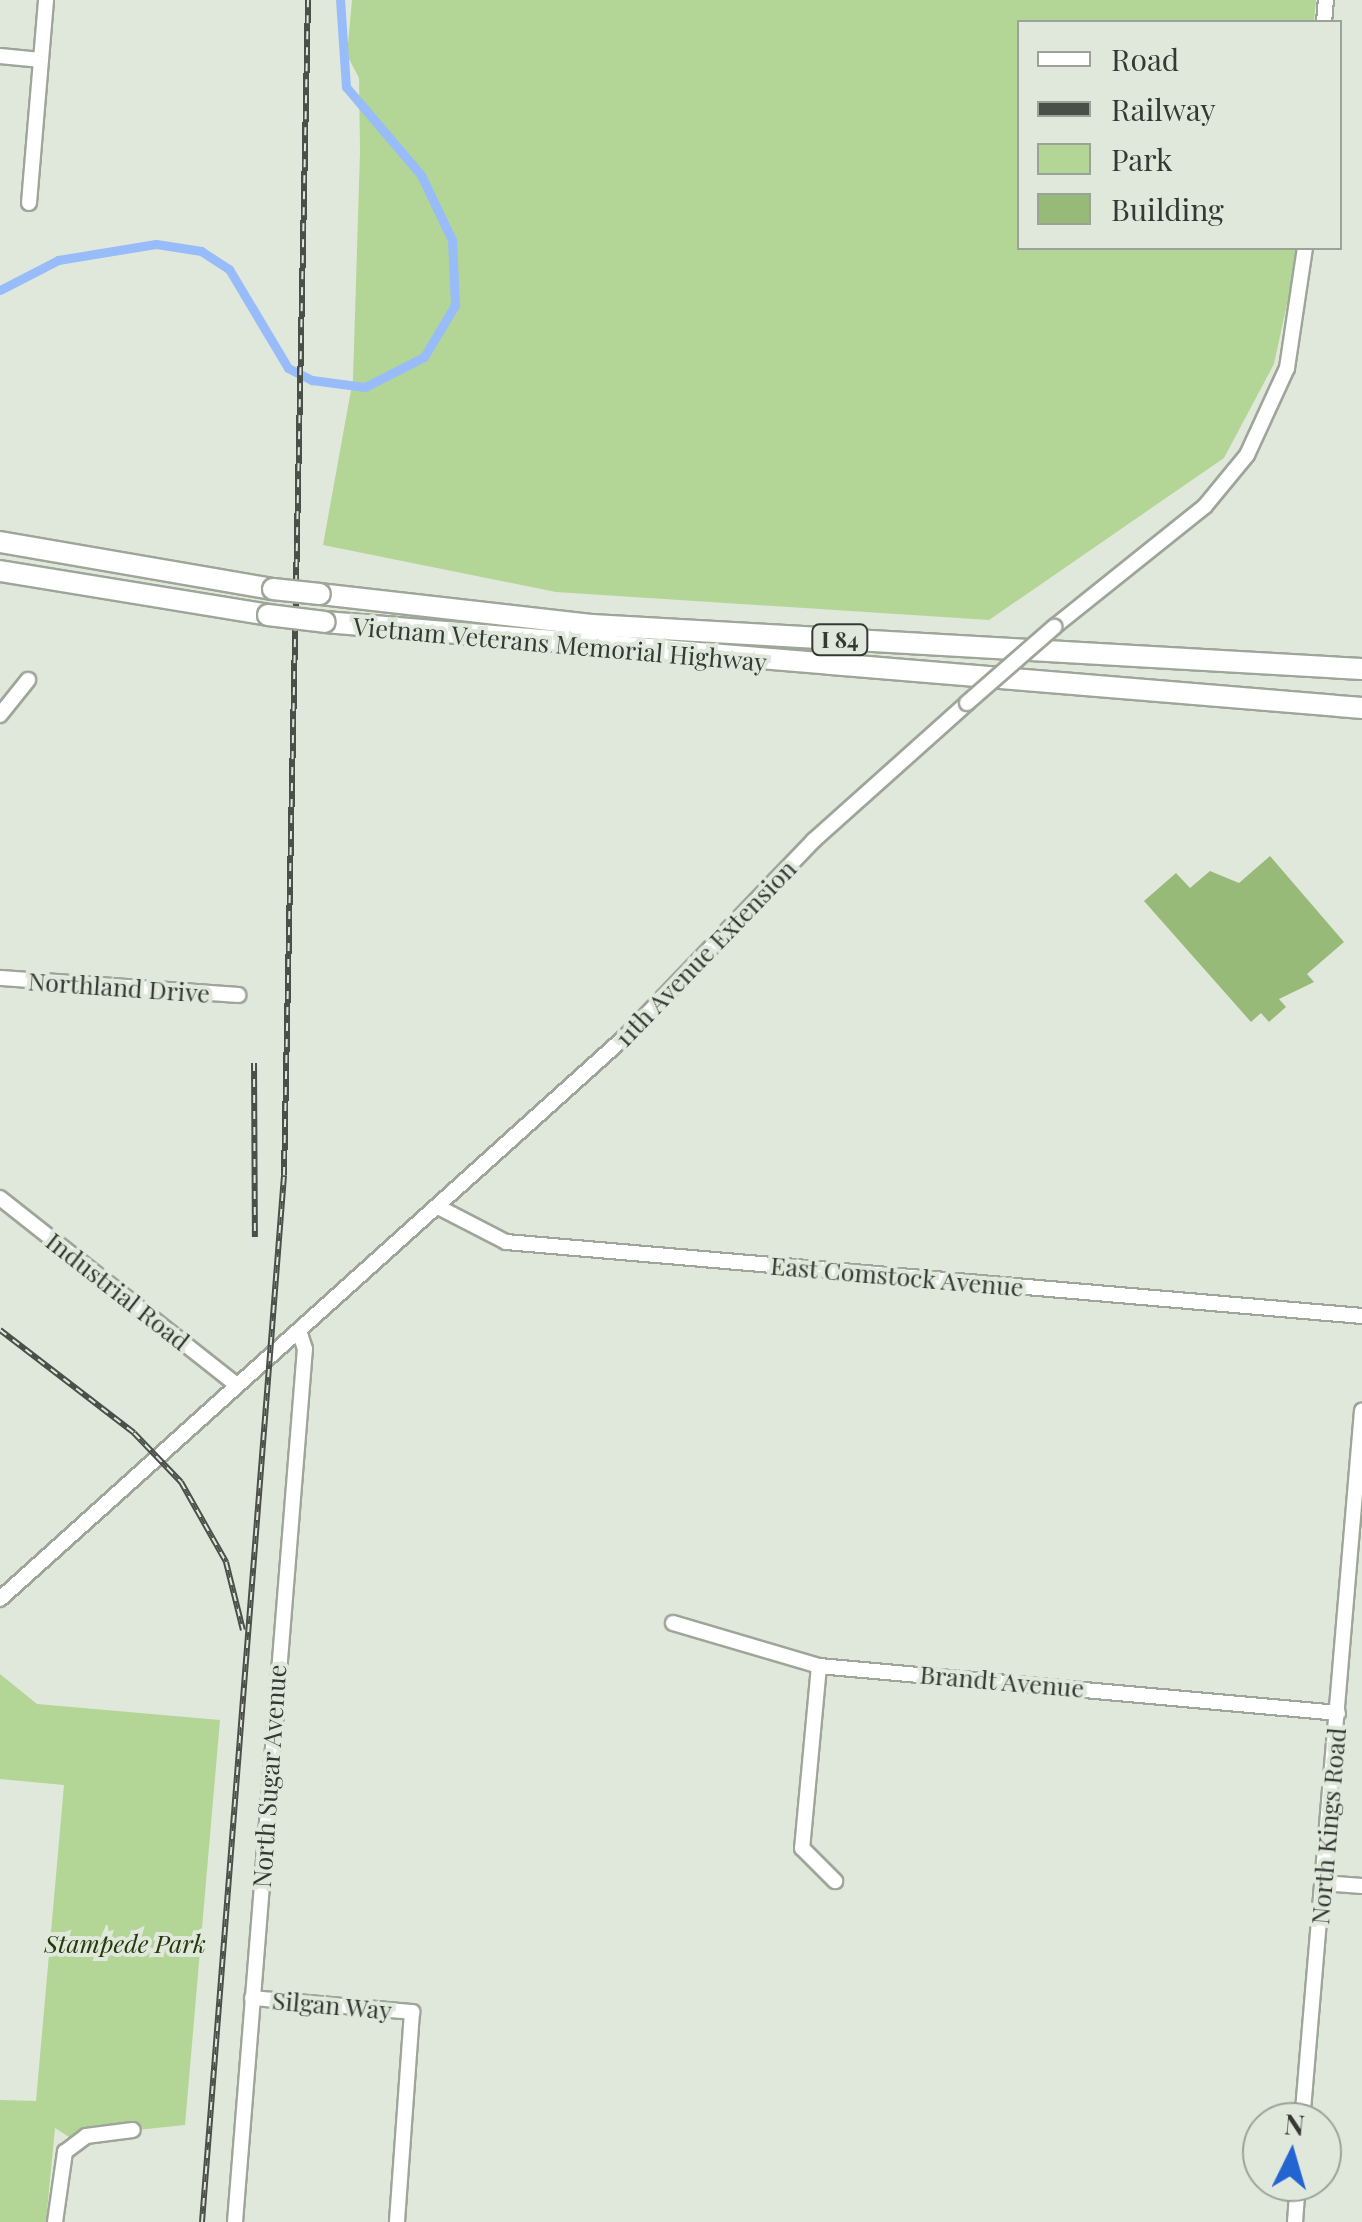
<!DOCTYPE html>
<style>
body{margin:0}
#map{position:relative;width:1362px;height:2222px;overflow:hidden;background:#e0e8db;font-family:"Playfair Display",serif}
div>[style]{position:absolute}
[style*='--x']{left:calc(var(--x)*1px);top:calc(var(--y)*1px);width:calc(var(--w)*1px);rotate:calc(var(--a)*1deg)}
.green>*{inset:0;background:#b3d696}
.canal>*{height:9px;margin:-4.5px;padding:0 4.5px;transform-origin:4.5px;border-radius:4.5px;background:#97bcf9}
.building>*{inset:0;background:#97ba79}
.roads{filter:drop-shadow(2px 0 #9ea599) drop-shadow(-2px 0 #9ea599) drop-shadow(0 2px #9ea599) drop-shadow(0 -2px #9ea599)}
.minor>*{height:14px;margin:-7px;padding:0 7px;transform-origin:7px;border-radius:7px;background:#fff}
.highway>*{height:20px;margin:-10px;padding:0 10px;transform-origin:10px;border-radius:10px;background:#fff}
.rail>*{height:6px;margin-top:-3px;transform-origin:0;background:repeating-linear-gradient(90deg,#e0e8db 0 8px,#4b4f49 0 16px);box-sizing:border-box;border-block:2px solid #4b4f49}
.bridges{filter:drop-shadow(2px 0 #9ea599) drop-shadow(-2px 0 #9ea599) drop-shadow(0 2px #9ea599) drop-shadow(0 -2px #9ea599)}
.minor-bridge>*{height:14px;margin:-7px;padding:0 7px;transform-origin:7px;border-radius:7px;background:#fff}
.highway-bridge>*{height:20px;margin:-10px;padding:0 10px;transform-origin:10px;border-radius:10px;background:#fff}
span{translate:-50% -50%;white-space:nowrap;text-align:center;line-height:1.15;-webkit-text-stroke:8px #e0e8db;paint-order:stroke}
.shield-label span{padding:2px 8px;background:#e0e8db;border:2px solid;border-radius:8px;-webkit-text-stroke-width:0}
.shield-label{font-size:22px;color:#353833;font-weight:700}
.street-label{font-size:25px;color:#353833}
.park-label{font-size:25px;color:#23390a;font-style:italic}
.legend{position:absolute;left:1017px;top:20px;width:325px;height:230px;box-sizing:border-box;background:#e0e8db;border:2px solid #9ca298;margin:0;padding:12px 18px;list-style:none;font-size:30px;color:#353833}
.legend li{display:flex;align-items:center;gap:20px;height:50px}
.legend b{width:50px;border:2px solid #9ca298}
.north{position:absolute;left:1242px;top:2102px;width:100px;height:100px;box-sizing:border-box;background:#e0e8db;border:2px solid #9ca298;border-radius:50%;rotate:5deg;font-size:28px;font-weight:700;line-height:40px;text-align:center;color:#353833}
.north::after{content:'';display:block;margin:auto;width:35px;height:45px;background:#2464d0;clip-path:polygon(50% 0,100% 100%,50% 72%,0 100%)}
</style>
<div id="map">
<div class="green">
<i style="clip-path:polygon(352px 0,1316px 0,1314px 22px,1019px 22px,1019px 248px,1299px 248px,1274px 364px,1224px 458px,989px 620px,556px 592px,323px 545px,353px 379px,360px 152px,359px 78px,347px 55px)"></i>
<i style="clip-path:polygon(0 1674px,37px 1704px,220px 1720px,185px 2125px,69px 2137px,55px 2128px,46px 2222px,0 2222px,0 2100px,36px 2101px,64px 1785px,0 1779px)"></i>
</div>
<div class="canal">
<i style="--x:0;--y:290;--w:65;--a:-27.3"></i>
<i style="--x:58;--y:260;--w:99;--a:-9.3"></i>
<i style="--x:156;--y:244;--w:46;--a:8.8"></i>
<i style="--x:201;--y:251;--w:33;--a:33"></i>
<i style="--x:229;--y:269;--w:115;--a:59.2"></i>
<i style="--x:288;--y:368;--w:27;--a:27"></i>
<i style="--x:312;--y:380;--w:53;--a:7.5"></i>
<i style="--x:365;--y:387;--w:66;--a:-27"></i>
<i style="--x:424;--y:357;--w:61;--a:-59.2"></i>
<i style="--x:455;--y:305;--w:65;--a:-92.6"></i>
<i style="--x:452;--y:240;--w:72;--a:-115.5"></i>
<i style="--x:421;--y:175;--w:116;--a:-130.4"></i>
<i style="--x:346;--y:87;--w:87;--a:-93.9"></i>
</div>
<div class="building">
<i style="clip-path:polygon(1270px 856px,1344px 942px,1307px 974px,1314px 982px,1279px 999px,1286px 1007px,1269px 1022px,1261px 1013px,1251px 1022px,1144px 901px,1176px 873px,1190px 888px,1210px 871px,1239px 883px)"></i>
</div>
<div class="roads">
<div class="minor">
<i style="--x:1324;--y:22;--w:22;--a:-85"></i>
<i style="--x:0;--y:56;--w:41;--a:5.6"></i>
<i style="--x:29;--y:203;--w:204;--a:-85.2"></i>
<i style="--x:1054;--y:627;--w:193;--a:-38.7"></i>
<i style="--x:1205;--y:506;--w:66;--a:-50.5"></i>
<i style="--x:1247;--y:455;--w:96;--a:-65.3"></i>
<i style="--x:1287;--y:368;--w:121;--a:-81.5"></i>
<i style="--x:0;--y:715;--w:45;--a:-51.3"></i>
<i style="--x:0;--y:978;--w:239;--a:4.1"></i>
<i style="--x:0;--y:1198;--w:302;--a:38.3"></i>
<i style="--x:440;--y:1208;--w:74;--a:27.3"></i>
<i style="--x:506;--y:1242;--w:859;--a:4.94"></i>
<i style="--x:0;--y:1599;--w:843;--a:-41.97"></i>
<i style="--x:627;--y:1035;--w:270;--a:-46.2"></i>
<i style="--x:814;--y:840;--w:205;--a:-41.8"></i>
<i style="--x:673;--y:1623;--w:152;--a:16.4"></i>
<i style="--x:819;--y:1666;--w:521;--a:5.17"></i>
<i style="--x:819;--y:1666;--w:183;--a:95.3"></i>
<i style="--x:802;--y:1848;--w:47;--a:45"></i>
<i style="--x:1322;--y:1883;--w:40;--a:4.3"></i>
<i style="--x:252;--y:1998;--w:161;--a:5"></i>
<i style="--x:412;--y:2012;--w:211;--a:94.1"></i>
<i style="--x:1302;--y:2122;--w:714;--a:-85.18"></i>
<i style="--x:55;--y:2222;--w:71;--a:-81.9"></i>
<i style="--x:65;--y:2152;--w:26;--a:-37"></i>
<i style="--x:86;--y:2136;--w:47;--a:-7.3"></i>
<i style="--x:235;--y:2222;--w:876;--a:-85.42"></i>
<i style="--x:305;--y:1349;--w:19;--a:-108"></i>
<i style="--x:1295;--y:2222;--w:40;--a:-85.7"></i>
</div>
<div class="highway">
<i style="--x:0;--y:542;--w:277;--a:9.8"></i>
<i style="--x:0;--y:571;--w:272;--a:9.3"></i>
<i style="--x:320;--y:594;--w:274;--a:6.5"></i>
<i style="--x:592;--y:625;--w:771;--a:3.27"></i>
<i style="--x:325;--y:622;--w:1041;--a:4.74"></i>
</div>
</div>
<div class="rail">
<i style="--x:254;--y:1063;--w:174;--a:89.7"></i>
<i style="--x:0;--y:1330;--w:169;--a:37.5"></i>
<i style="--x:134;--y:1433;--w:68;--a:46.2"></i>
<i style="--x:181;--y:1482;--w:92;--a:60.6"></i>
<i style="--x:226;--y:1562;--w:70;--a:76"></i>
<i style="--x:202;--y:2222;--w:1050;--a:-85.52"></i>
<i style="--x:284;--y:1175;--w:1175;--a:-88.83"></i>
</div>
<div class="bridges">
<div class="minor-bridge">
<i style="--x:967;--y:703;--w:116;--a:-41.1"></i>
</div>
<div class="highway-bridge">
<i style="--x:273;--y:589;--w:47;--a:6.1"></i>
<i style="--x:268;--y:615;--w:57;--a:7"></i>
</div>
</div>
<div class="shield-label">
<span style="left:840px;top:640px">I 84</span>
</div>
<div class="street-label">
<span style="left:560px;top:644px;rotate:5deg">Vietnam Veterans Memorial Highway</span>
<span style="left:705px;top:953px;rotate:-46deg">11th Avenue Extension</span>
<span style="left:119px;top:987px;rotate:4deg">Northland Drive</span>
<span style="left:897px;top:1276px;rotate:5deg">East Comstock Avenue</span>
<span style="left:118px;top:1291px;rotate:38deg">Industrial Road</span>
<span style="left:1002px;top:1681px;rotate:5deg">Brandt Avenue</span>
<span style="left:269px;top:1776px;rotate:-86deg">North Sugar Avenue</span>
<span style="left:1328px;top:1826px;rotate:-85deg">North Kings Road</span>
<span style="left:332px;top:2005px;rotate:5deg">Silgan Way</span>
</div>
<div class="park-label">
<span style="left:125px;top:1943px">Stampede Park</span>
</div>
<ul class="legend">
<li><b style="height:12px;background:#fff"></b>Road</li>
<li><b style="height:12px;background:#4b4f49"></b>Railway</li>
<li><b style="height:28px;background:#b3d696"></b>Park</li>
<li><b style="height:28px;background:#97ba79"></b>Building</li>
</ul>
<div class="north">N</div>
</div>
